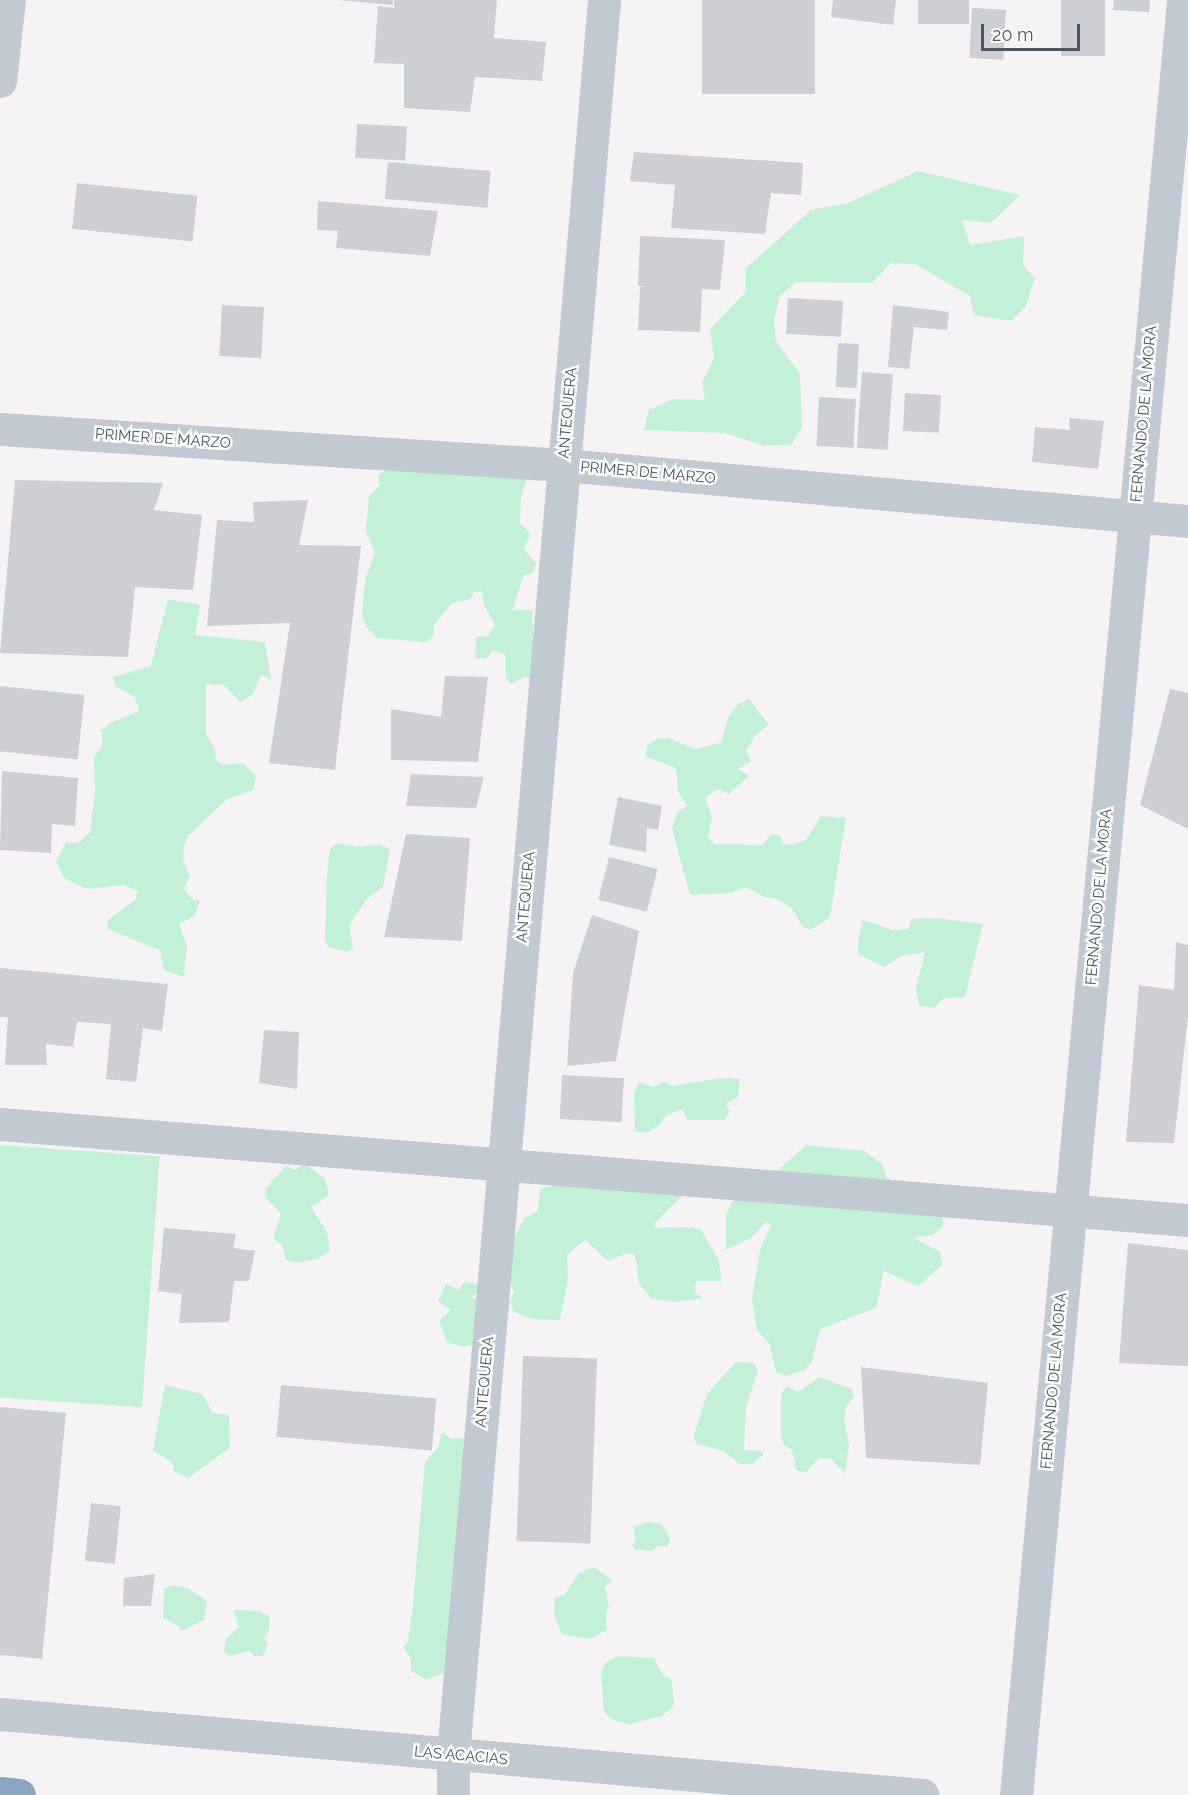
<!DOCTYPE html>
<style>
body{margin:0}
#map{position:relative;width:1188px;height:1795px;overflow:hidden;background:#f5f3f3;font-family:Raleway,sans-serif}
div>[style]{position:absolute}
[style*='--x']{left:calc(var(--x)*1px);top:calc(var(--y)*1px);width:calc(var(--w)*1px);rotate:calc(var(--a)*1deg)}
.green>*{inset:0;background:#c3f1d5;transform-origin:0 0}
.building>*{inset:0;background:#cdcfd5;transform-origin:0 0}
.street>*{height:33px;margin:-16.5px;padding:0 16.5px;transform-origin:16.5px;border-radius:16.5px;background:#c1cad2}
.highway>*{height:33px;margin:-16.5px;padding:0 16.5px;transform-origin:16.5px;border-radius:16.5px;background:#8ba5c1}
span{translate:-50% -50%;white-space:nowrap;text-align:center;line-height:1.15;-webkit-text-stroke:5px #fff;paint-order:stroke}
.street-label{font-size:15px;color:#4a5661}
.scale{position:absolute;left:981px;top:24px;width:99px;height:27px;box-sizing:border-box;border:3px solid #4a5661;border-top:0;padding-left:8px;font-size:18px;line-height:21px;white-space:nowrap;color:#4a5661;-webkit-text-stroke:4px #fff;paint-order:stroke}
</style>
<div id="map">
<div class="green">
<i style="clip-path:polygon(918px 171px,1020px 195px,991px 223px,962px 220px,970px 245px,1024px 236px,1023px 265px,1035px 278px,1026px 306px,1011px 321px,974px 315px,970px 296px,915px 264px,891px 263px,872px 283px,796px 282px,780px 296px,774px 319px,776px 341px,800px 374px,802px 428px,791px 445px,765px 446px,725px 433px,644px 430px,649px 410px,673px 399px,705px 400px,702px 382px,714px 358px,710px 329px,746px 292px,745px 269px,811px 210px,848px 203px)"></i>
<i style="clip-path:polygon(410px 467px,528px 475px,521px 498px,520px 523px,530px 534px,524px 549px,536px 563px,534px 572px,523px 576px,513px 610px,532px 610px,535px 679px,525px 677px,511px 684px,506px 678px,505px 655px,493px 650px,487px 658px,475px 659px,476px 637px,488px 636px,495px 625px,484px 605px,482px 591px,474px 592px,470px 599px,452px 603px,433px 626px,434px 635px,427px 642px,377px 638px,366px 627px,362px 615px,365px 580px,375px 552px,366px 532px,369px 496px,380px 485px,378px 475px,387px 469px)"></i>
<i style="clip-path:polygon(168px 599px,200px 605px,195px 635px,265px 642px,271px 680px,261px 675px,253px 694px,240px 702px,224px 685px,206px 684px,206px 734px,215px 749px,216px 760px,223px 765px,243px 763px,256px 776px,253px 790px,227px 799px,188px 836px,184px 846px,183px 860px,190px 876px,184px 889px,193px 900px,200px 901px,194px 916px,179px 924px,187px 946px,184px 977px,164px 970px,160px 950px,107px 929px,108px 920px,135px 900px,138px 891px,123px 885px,87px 889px,64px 878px,56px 862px,66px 842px,78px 843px,90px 832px,95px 794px,94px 756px,103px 745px,101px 731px,110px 723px,139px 711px,135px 697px,115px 686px,113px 677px,151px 666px)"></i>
<i style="clip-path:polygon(749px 699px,769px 725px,756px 734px,746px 751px,751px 761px,738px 769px,749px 776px,729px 794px,717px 789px,705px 798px,712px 817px,708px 837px,714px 844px,762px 845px,771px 835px,780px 835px,783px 845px,793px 844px,806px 840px,821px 816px,846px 818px,830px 917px,810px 930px,803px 927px,792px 909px,777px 899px,764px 897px,746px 887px,730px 893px,690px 895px,672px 829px,677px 813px,687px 806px,678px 791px,676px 768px,646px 757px,647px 745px,657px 739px,669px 738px,696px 749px,721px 743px,729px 716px,738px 704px)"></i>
<i style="clip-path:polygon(337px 843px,358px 847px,379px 844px,390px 849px,383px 887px,368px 898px,349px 925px,353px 948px,348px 952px,328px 947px,325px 941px,327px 875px,330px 849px)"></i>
<i style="clip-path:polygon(935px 918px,983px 924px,965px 997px,945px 998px,933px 1008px,919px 1006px,916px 988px,925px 952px,901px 956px,884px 967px,858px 954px,858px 943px,863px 920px,893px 930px,908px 929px,912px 919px)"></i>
<i style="clip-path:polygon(722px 1078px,740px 1079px,738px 1097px,726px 1104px,730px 1112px,724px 1120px,688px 1120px,682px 1109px,667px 1115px,659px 1125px,646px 1133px,635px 1131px,634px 1093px,639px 1082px,654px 1087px,665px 1081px,672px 1086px)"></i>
<i style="left:0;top:1145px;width:160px;height:252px;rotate:4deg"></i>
<i style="clip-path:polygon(806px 1145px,864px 1151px,882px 1164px,887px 1178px,897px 1182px,775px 1173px)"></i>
<i style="clip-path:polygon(304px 1163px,325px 1179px,329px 1195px,311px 1207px,327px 1232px,330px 1251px,317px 1259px,296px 1263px,286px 1260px,282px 1245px,273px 1238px,281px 1213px,265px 1197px,266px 1188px,286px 1166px,295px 1170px)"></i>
<i style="clip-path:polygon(558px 1184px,686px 1192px,654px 1224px,656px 1228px,691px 1227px,701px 1230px,718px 1258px,722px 1281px,696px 1281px,695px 1293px,703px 1298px,674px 1302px,651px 1298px,639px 1284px,635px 1255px,627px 1253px,608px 1261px,585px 1240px,567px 1255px,568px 1279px,560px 1320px,532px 1319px,513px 1311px,510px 1301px,514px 1292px,509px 1281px,513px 1240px,525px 1218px,538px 1211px,540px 1189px)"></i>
<i style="clip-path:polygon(735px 1197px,942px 1213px,943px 1227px,932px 1235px,914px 1238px,940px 1252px,943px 1264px,918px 1286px,884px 1271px,876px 1308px,820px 1329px,812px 1361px,805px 1370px,786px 1376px,776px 1372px,770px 1345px,757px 1330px,752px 1299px,760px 1250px,771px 1225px,766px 1222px,751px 1238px,726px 1250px,726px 1214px)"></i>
<i style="clip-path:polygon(464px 1282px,484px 1286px,470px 1298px,482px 1299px,476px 1344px,463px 1347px,447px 1342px,439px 1321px,451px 1310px,438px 1301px,446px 1284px,459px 1290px)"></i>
<i style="clip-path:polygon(736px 1362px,753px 1363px,758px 1370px,746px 1407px,744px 1450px,762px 1451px,763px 1455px,752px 1464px,740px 1464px,723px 1451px,696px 1444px,694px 1435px,707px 1394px)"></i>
<i style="clip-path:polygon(819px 1377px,852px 1389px,854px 1397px,846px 1407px,844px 1418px,849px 1445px,845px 1473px,831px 1459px,819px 1458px,805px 1473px,796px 1470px,792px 1450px,784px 1445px,781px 1436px,781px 1396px,786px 1386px,799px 1392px)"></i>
<i style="clip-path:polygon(165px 1385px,202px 1394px,213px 1413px,229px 1415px,230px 1448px,188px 1478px,174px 1471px,172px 1462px,153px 1450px)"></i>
<i style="clip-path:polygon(442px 1431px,451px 1439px,464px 1438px,451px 1670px,427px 1680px,411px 1671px,411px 1659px,403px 1647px,408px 1641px,412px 1615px,425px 1462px,438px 1448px)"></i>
<i style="clip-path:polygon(647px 1522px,659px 1523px,667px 1531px,670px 1541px,667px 1546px,658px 1546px,652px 1551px,636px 1550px,632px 1546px,636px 1539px,633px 1527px)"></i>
<i style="clip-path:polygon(594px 1567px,613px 1581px,605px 1587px,609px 1607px,606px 1610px,607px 1630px,590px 1639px,562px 1634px,554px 1614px,555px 1598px,564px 1595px,579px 1573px)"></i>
<i style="clip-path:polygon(173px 1585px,187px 1588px,207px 1601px,204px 1620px,181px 1631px,179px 1626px,163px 1618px,164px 1589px)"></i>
<i style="clip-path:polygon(234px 1610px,258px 1611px,269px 1616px,269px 1630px,264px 1638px,268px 1645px,263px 1656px,255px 1656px,249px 1651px,231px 1656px,224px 1653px,226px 1639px,239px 1627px)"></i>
<i style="clip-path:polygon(617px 1656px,654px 1658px,663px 1675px,672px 1680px,674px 1705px,662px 1716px,630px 1724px,613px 1720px,604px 1712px,601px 1672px,605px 1663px)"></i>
</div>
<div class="building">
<i style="clip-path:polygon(338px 0,393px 0,393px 5px)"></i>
<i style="clip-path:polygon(394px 0,497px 0,494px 38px,546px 42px,542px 81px,475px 77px,470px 112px,404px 108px,404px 64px,374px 63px,378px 6px,394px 8px)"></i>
<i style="left:702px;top:0;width:113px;height:94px"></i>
<i style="clip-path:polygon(833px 0,896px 0,893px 25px,831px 17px)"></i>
<i style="left:918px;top:0;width:51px;height:24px"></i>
<i style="left:1061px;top:0;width:44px;height:56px"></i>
<i style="clip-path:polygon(1114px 0,1150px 0,1149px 12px,1113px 10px)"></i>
<i style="left:972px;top:8px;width:34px;height:50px;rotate:3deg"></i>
<i style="left:357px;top:124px;width:50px;height:34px;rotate:3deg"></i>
<i style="clip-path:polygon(634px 152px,803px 163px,801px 195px,771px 193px,765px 234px,671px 228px,675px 185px,630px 181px)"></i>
<i style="left:388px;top:162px;width:103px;height:37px;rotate:5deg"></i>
<i style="left:77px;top:183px;width:121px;height:46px;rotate:6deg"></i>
<i style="clip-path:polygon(318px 201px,438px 211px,430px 256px,336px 248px,338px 231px,317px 230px)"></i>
<i style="clip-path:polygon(640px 236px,725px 240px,720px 290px,702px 289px,700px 332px,638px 330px,640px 287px,647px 286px,638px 286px)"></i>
<i style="left:788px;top:298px;width:55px;height:36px;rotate:3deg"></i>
<i style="left:222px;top:305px;width:42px;height:51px;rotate:3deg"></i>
<i style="clip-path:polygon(893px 305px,949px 312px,947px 330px,914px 327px,909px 369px,888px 367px)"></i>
<i style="left:838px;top:343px;width:21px;height:44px;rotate:3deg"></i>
<i style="left:862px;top:372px;width:31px;height:76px;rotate:4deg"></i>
<i style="left:905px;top:393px;width:36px;height:38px;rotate:3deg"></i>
<i style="left:819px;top:397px;width:37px;height:49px;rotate:3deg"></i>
<i style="clip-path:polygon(1069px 418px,1104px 421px,1098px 469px,1032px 462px,1035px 427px,1070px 430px)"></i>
<i style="clip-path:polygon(15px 480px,163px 483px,154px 510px,202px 515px,193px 590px,135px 587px,128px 657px,0 653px)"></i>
<i style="clip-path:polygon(308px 500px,299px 545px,361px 546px,335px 770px,269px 763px,290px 623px,207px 626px,217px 520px,254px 522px,253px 502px)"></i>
<i style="clip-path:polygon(445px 676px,488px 677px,478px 762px,391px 760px,391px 709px,441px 717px)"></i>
<i style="left:0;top:686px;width:85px;height:65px;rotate:6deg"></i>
<i style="clip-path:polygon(1170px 689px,1188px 693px,1188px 829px,1140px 805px)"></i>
<i style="clip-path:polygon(2px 771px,78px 778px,75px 826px,52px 824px,51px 853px,0 850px)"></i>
<i style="clip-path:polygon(411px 774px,484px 777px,476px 808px,406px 806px)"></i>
<i style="clip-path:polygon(618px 797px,662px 806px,658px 830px,647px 828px,646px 852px,609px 845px)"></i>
<i style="clip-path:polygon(406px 834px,470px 838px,462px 941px,384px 937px)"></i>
<i style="left:609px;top:857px;width:50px;height:44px;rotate:14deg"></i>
<i style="clip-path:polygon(592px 915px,639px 931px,616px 1061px,567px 1066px,573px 973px)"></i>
<i style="clip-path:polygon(1176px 942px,1188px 945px,1188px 1016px,1174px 1143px,1126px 1142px,1139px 985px,1174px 990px)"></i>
<i style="clip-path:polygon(0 968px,168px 984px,162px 1031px,143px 1028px,136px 1082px,106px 1079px,111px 1024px,77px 1022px,73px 1047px,46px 1044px,47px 1065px,5px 1065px,8px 1017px,0 1017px)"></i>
<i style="clip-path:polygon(264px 1030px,299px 1032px,297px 1089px,259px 1083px)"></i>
<i style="left:562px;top:1075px;width:62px;height:44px;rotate:3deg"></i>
<i style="clip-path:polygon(164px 1228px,236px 1234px,233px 1248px,255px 1251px,249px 1281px,234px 1281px,229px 1322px,179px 1323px,182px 1294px,158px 1291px)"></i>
<i style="clip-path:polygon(1128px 1243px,1188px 1250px,1188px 1366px,1119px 1363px)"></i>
<i style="left:523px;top:1356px;width:74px;height:185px;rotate:2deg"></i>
<i style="clip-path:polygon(861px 1367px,988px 1383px,980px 1465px,866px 1458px)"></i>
<i style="left:281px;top:1385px;width:156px;height:52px;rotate:5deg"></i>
<i style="clip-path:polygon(0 1407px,66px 1413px,42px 1659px,0 1655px)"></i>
<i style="left:91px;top:1503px;width:30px;height:58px;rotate:6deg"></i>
<i style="clip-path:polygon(155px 1574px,151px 1606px,123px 1606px,124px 1578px)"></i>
</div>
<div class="street">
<i style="--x:0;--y:81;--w:81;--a:-83.7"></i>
<i style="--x:0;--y:429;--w:565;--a:3.65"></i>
<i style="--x:564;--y:465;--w:627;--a:5.13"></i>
<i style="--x:0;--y:1124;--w:1192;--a:4.62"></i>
<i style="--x:0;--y:1714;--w:926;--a:5.02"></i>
<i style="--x:453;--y:1795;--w:40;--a:-90"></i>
<i style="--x:453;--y:1755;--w:1761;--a:-85.08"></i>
<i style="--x:1016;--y:1795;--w:1803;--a:-84.68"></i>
</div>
<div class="highway">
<i style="--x:0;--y:1793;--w:19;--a:6"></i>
</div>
<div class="street-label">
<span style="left:568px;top:413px;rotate:-85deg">ANTEQUERA</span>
<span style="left:1144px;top:414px;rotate:-85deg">FERNANDO DE LA MORA</span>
<span style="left:163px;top:439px;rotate:4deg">PRIMER DE MARZO</span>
<span style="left:648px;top:473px;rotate:5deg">PRIMER DE MARZO</span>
<span style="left:526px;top:897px;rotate:-85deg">ANTEQUERA</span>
<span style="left:1099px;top:897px;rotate:-85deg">FERNANDO DE LA MORA</span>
<span style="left:1054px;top:1381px;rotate:-85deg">FERNANDO DE LA MORA</span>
<span style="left:485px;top:1382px;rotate:-85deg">ANTEQUERA</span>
<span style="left:461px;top:1756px;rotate:5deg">LAS ACACIAS</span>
</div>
<div class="scale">20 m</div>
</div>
